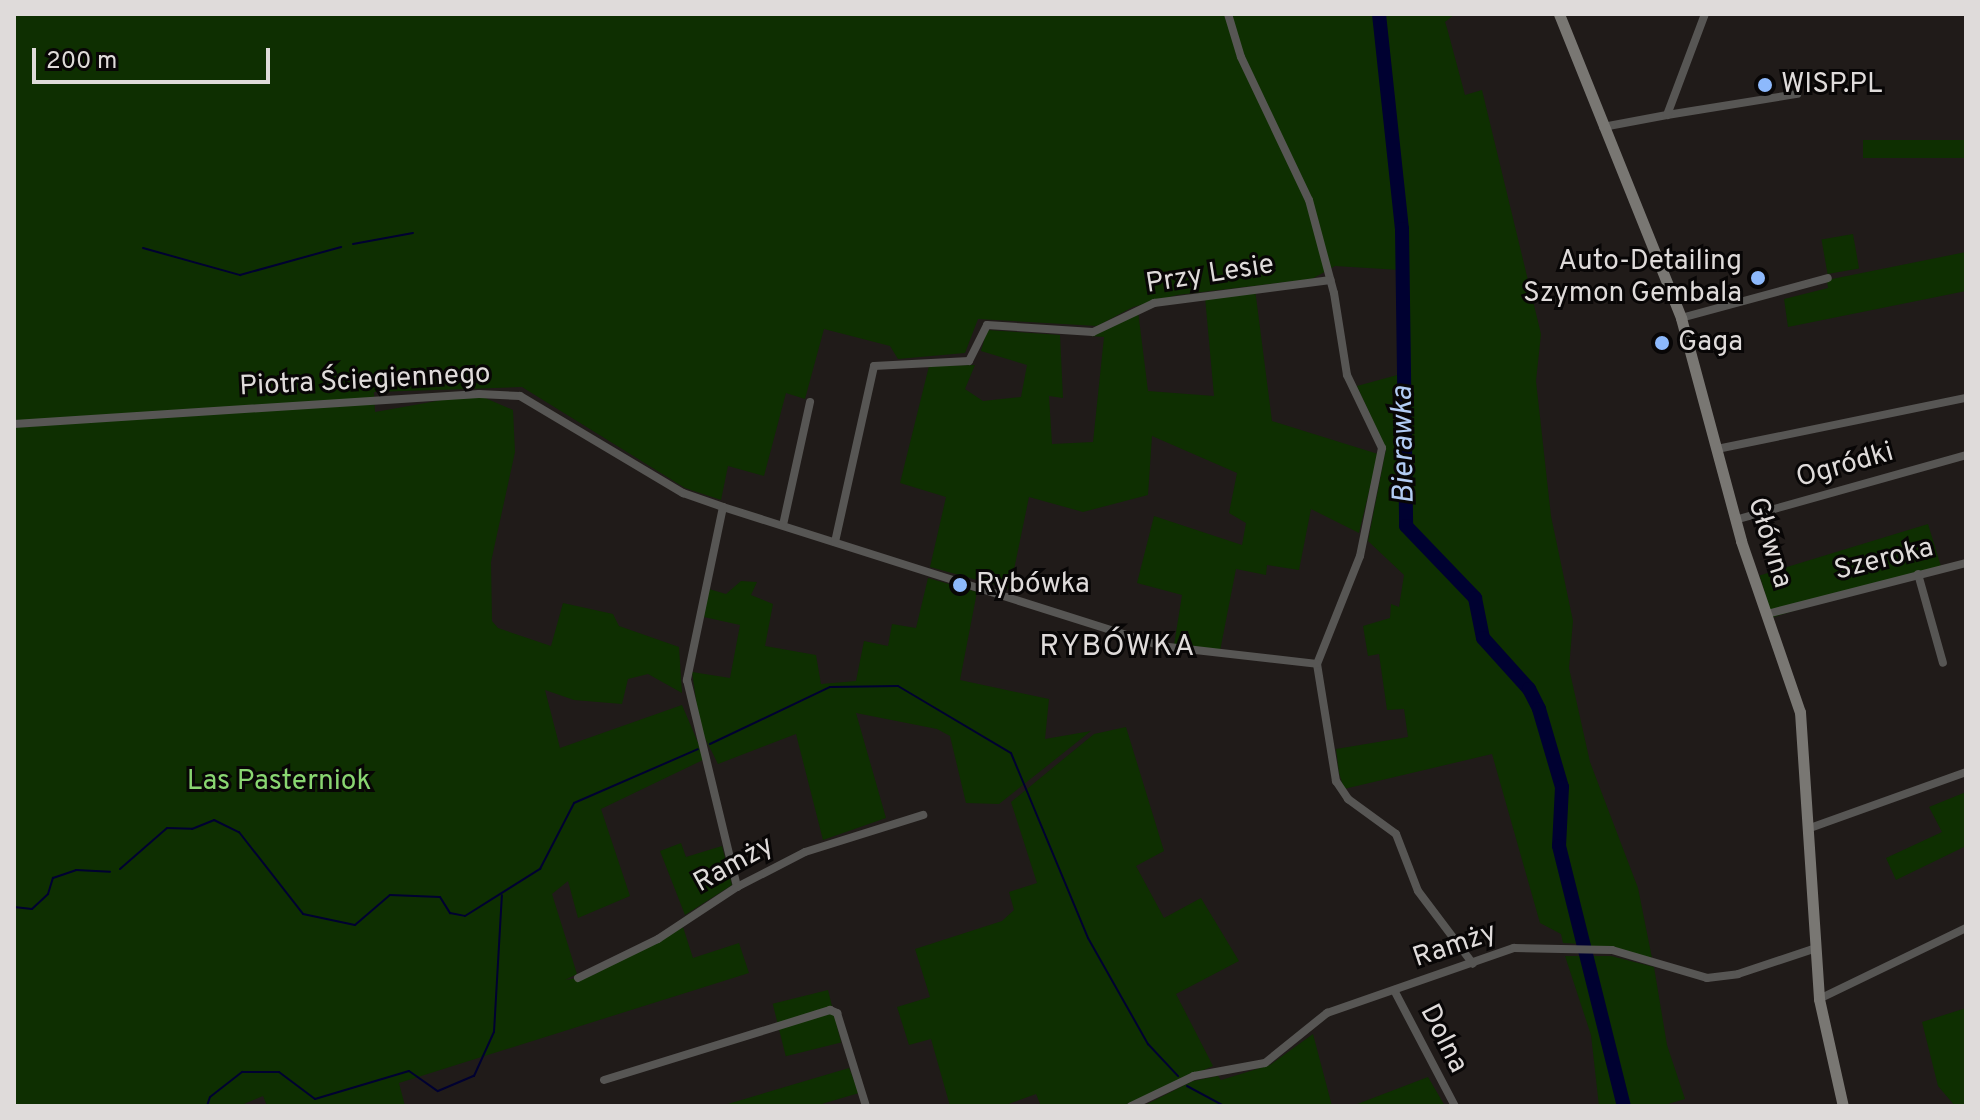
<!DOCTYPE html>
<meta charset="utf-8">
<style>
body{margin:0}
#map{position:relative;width:1980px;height:1120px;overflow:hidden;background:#201b19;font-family:Overpass,sans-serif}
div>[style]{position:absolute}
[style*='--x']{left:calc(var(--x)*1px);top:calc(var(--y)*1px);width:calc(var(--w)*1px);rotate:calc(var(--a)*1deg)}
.green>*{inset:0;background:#0e2f01;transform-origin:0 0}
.stream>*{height:2px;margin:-1px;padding:0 1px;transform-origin:1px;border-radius:1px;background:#000131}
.river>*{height:14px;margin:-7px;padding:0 7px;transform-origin:7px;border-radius:7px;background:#000131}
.minor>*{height:8px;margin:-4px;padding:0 4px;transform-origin:4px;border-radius:4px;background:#575654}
.secondary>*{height:11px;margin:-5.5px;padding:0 5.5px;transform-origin:5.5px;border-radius:5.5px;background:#797773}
.dots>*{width:22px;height:22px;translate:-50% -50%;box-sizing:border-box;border:4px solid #080606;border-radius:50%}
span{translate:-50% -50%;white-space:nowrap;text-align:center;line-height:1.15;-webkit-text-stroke:6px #080606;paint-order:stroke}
.poi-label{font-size:28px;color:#dfdbda}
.left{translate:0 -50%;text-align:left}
.right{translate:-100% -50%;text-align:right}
.street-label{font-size:28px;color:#dfdbda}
.park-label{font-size:28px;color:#89d671}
.water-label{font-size:30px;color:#b2ccf3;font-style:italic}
.neighbourhood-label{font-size:30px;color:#dfdbda;letter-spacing:2px}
.frame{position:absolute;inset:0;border:16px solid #dfdbda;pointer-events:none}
.scale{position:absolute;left:32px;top:48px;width:238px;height:36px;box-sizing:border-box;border:4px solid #dfdbda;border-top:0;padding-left:10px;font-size:24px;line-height:28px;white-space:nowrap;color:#dfdbda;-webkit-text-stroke:6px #080606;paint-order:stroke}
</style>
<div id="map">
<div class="green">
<i style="clip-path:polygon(14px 14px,1455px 14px,1445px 22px,1447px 28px,1465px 95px,1482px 90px,1541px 334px,1536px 381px,1551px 516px,1573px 621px,1569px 668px,1590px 762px,1638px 888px,1652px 958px,1584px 945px,1561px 846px,1563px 783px,1541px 709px,1523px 681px,1558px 786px,1556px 845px,1583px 944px,1563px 943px,1561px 934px,1540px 923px,1492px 754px,1344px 789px,1339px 773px,1336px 749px,1408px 737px,1404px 709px,1387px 710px,1379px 654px,1368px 656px,1363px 626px,1390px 618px,1391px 604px,1399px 607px,1404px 575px,1368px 541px,1386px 449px,1357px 386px,1401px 374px,1403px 528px,1436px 564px,1435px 549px,1410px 525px,1397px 136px,1392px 154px,1400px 270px,1335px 266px,1312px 279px,1177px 295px,1133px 307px,1097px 326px,978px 319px,965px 353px,898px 359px,890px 346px,824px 329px,805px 399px,786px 393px,764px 476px,728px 466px,721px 500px,685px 488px,522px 387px,374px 392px,375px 412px,476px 394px,513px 410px,515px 452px,491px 562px,492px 621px,498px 628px,551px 646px,563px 603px,613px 614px,619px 626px,679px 647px,682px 693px,648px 674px,628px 679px,622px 704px,574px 700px,545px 690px,560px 748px,682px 705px,705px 759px,601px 809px,630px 896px,578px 918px,568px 881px,552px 894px,577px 974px,565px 980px,593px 975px,683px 927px,693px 958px,739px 943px,749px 973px,399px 1083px,405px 1106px,267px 1106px,263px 1096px,239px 1106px,14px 1106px)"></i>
<i style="left:1966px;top:140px;width:18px;height:103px;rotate:90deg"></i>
<i style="left:1853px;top:234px;width:35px;height:32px;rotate:80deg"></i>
<i style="clip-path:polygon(1966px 252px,1966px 291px,1788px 327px,1784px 299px,1828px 288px,1827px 280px)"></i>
<i style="clip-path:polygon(1255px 289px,1272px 421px,1378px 454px,1359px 533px,1311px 509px,1299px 570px,1267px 565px,1266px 575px,1236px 569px,1220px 651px,1174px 645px,1182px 595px,1137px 583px,1154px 516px,1242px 545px,1246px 523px,1229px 513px,1237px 473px,1152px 436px,1148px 495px,1083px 512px,1029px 497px,1010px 589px,930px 567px,946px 497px,900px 483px,929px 366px,975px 365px,965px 389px,983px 401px,1021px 397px,1027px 365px,981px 351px,987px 330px,1060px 335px,1063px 398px,1049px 396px,1052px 444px,1093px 442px,1104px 337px,1090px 336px,1138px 311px,1148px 391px,1214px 396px,1205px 297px)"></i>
<i style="left:1928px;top:524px;width:44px;height:176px;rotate:73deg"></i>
<i style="clip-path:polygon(928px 578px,977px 592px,960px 680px,1049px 699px,1045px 739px,1091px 731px,999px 804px,966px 803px,950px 736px,937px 729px,856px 713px,886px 818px,823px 840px,796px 734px,718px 764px,700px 728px,692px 672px,730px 678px,740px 625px,704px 617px,709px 589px,726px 594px,741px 581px,757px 582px,751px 595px,773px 604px,765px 646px,816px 655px,821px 684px,856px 681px,864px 641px,888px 646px,892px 624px,916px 628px)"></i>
<i style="clip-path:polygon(1126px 727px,1164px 851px,1136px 866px,1164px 918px,1201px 898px,1239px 961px,1176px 994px,1213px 1066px,1122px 1106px,1041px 1106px,1036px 1094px,1003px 1106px,950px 1106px,931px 1039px,909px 1045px,897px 1007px,930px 997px,915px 949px,1002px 921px,1014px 910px,1009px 892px,1037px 883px,1011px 802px,1094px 734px)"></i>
<i style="clip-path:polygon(1966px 792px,1966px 846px,1896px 880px,1886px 858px,1942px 832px,1929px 807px)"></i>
<i style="clip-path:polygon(681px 843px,686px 857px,722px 846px,732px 885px,685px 915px,660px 851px)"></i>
<i style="clip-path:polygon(1565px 956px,1611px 956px,1654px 967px,1667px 1045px,1685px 1099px,1661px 1106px,1599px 1106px,1591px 1035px)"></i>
<i style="left:828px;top:990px;width:54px;height:57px;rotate:76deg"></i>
<i style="clip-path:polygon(1966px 1008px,1966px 1106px,1955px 1106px,1938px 1086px,1922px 1022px)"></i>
<i style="clip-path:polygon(1313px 1034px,1332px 1106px,1143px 1106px,1193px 1081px,1218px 1076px,1221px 1080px,1270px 1065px)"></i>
<i style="clip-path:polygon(849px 1068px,859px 1093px,815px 1106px,721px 1106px)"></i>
<i style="clip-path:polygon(1428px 1077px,1445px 1106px,1352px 1106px)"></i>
</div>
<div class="stream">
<i style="--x:353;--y:244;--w:61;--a:-10.4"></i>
<i style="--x:143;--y:248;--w:101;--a:15.6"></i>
<i style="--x:240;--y:275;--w:105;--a:-15.5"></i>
<i style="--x:710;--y:744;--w:133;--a:-25.4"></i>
<i style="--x:830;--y:687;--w:68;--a:-0.8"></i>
<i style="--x:898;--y:686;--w:131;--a:30.7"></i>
<i style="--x:1011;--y:753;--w:200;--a:67.4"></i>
<i style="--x:1088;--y:938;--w:122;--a:60.5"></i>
<i style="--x:1148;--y:1044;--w:44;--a:46.8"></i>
<i style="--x:120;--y:869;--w:62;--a:-41.1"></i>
<i style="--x:167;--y:828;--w:25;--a:2"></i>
<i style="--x:192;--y:829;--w:24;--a:-22"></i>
<i style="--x:214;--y:820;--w:28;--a:26"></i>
<i style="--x:239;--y:832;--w:104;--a:52"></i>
<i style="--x:303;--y:914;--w:53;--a:11.9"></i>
<i style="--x:355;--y:925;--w:46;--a:-40.6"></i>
<i style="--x:390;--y:895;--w:50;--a:2.3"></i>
<i style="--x:440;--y:897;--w:19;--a:58"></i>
<i style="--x:450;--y:913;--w:15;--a:11"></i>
<i style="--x:465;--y:916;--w:89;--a:-32.1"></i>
<i style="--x:540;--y:869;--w:74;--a:-62.7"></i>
<i style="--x:574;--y:803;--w:135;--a:-23.5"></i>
<i style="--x:14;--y:907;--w:18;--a:6"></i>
<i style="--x:32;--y:909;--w:22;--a:-43"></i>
<i style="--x:48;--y:894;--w:17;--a:-73"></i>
<i style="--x:53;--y:878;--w:24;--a:-19"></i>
<i style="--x:76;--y:870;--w:34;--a:3"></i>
<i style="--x:1187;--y:1086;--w:42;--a:28.4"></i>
<i style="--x:207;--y:1106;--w:9;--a:-72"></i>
<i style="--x:210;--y:1097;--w:41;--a:-38"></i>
<i style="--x:242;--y:1072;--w:37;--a:0"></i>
<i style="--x:279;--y:1072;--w:45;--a:36.9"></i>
<i style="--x:315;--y:1099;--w:98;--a:-16.6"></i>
<i style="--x:409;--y:1071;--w:35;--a:35"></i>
<i style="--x:438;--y:1091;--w:39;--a:-23"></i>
<i style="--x:474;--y:1076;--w:48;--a:-65.6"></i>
<i style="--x:494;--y:1032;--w:137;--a:-86.7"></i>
</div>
<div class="river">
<i style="--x:1379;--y:14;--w:216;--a:83.9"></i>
<i style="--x:1402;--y:229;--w:297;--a:89.2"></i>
<i style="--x:1406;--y:526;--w:100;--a:46.2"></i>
<i style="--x:1475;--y:598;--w:41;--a:78.7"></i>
<i style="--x:1483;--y:638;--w:69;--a:48"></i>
<i style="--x:1529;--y:689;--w:22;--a:63"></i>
<i style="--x:1539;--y:709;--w:81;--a:73.6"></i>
<i style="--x:1562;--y:787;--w:59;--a:92.9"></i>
<i style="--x:1559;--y:846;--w:268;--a:76"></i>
</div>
<div class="minor">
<i style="--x:1228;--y:14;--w:45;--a:73.2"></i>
<i style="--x:1241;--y:57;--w:158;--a:64.6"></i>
<i style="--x:1309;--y:200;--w:96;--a:75"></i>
<i style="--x:1334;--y:293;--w:83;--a:81"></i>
<i style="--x:1347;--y:375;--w:81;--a:64.4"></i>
<i style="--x:1382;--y:448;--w:110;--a:101.5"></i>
<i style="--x:1360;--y:556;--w:116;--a:111.7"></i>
<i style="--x:1317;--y:664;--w:119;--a:80.8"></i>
<i style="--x:1336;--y:781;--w:22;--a:56"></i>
<i style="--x:1348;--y:799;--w:59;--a:36.1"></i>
<i style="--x:1396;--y:834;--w:61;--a:68.9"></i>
<i style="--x:1418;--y:891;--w:91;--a:53"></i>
<i style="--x:1667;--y:115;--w:132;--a:-9.2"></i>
<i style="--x:1603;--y:127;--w:65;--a:-10.6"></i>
<i style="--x:1667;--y:115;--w:108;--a:-69.4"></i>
<i style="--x:1681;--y:318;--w:152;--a:-15.2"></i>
<i style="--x:14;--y:424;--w:466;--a:-3.7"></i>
<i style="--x:479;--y:394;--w:41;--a:2.8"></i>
<i style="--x:520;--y:396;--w:190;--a:30.8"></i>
<i style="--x:683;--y:493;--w:42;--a:19.3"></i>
<i style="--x:723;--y:507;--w:459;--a:17.6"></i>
<i style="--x:1160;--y:646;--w:158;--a:6.5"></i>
<i style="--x:1717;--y:449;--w:254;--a:-11.6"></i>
<i style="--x:723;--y:507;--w:177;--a:101.8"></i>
<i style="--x:687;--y:680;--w:213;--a:76.4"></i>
<i style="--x:1735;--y:520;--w:240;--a:-15.7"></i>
<i style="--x:783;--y:525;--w:126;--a:-77.6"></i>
<i style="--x:835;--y:542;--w:180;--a:-77.5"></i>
<i style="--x:874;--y:366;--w:95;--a:-3"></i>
<i style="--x:969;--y:361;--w:40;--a:-63.4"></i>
<i style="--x:987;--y:325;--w:106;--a:3.8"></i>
<i style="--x:1093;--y:332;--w:68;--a:-25.4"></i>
<i style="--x:1154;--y:303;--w:178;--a:-7.4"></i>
<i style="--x:1918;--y:574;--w:92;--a:74.3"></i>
<i style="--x:1767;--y:614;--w:205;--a:-14.4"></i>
<i style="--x:1810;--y:828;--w:166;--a:-19.7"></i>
<i style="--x:578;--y:978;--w:89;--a:-26"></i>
<i style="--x:658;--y:939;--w:95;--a:-33.4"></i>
<i style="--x:737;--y:887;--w:76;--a:-27.2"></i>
<i style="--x:805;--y:852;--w:124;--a:-17.4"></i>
<i style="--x:1394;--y:990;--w:131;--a:62.3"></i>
<i style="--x:1819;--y:999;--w:163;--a:-25.8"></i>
<i style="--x:604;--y:1080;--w:237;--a:-17.2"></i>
<i style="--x:830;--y:1010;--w:8;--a:23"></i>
<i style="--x:837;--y:1013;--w:97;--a:72.7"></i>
<i style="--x:1131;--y:1106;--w:70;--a:-25.5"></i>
<i style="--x:1194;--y:1076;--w:72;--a:-10.4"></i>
<i style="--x:1265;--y:1063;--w:80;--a:-38.9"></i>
<i style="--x:1327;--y:1013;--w:198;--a:-19.2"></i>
<i style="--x:1514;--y:948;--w:98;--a:1.2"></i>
<i style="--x:1612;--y:950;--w:99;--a:16.4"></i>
<i style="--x:1707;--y:978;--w:31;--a:-7"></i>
<i style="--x:1738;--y:974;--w:82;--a:-18.4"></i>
</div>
<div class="secondary">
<i style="--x:1559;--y:14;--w:328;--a:68.1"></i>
<i style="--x:1681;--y:318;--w:231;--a:74.9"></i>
<i style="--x:1741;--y:541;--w:181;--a:71"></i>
<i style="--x:1800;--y:712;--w:288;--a:86.2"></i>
<i style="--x:1819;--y:999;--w:110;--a:77.4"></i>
</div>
<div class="dots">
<i style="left:1765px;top:85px;background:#8db9fc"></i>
<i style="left:1758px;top:278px;background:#8db9fc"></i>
<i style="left:1662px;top:343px;background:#8db9fc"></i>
<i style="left:960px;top:585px;background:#8db9fc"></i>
</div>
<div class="poi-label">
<span class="left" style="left:1781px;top:85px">WISP.PL</span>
<span class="right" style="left:1742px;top:278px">Auto-Detailing<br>Szymon Gembala</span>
<span class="left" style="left:1678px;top:343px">Gaga</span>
<span class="left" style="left:976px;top:585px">Rybówka</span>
</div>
<div class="street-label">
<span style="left:1210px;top:275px;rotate:-9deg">Przy Lesie</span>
<span style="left:365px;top:381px;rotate:-3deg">Piotra Ściegiennego</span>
<span style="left:1845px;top:466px;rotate:-16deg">Ogródki</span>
<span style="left:1769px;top:543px;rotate:73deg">Główna</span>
<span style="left:1884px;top:560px;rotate:-14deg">Szeroka</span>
<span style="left:734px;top:865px;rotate:-29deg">Ramży</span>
<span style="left:1455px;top:946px;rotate:-19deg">Ramży</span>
<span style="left:1443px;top:1039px;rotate:63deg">Dolna</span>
</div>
<div class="park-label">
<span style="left:279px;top:782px">Las Pasterniok</span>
</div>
<div class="water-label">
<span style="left:1405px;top:445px;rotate:-91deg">Bierawka</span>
</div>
<div class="neighbourhood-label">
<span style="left:1118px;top:648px">RYBÓWKA</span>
</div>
<div class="frame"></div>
<div class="scale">200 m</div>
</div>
